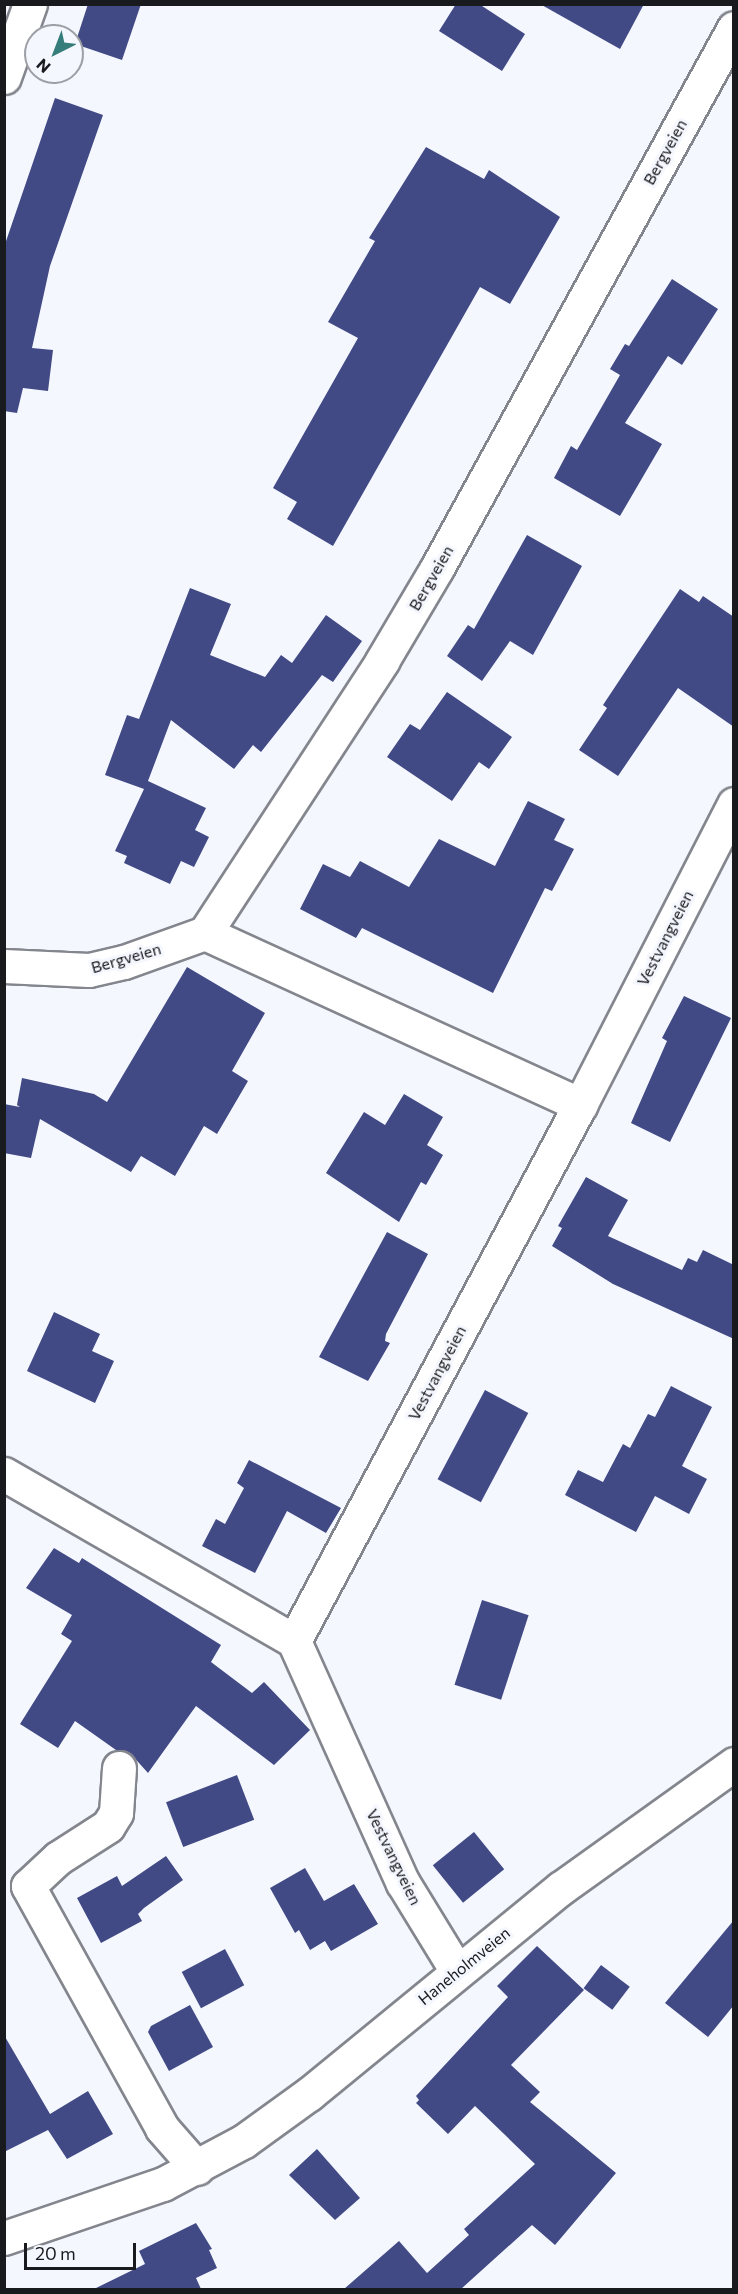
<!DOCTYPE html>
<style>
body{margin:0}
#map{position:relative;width:738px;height:2294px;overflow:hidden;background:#f5f7ff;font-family:Commissioner,sans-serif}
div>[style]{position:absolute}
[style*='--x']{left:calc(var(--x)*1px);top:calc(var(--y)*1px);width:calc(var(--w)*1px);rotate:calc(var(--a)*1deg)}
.building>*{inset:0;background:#414a84;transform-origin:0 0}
.roads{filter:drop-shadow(2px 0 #84868e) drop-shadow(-2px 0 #84868e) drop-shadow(0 2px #84868e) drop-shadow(0 -2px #84868e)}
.minor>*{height:33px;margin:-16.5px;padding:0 16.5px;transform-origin:16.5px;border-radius:16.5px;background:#fff}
.major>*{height:33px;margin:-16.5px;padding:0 16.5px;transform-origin:16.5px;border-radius:16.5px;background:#fff}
span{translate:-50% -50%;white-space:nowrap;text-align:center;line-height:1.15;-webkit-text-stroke:6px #f5f7ff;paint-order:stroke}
.street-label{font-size:16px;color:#191a1d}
.frame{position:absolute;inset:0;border:6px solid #191a1d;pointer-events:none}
.north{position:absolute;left:24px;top:24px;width:60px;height:60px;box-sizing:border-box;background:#f5f7ff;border:2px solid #9d9fa5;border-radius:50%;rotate:222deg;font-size:16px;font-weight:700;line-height:24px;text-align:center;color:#191a1d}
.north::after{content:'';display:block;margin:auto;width:21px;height:27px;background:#357d7a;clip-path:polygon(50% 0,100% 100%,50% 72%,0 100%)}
.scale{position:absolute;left:24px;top:2243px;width:112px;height:27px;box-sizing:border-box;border:3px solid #191a1d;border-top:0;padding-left:8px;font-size:18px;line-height:21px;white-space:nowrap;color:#191a1d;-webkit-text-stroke:4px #f5f7ff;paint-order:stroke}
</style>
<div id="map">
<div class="building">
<i style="clip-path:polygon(88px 4px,141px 4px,122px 60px,75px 44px)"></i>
<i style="clip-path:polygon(456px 4px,479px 4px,525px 34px,502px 71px,439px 31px)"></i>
<i style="clip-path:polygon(540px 4px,644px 4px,620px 49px)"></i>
<i style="clip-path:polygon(55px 98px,103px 115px,50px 266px,32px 348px,53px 350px,48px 391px,23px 388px,17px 413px,4px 411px,4px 247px)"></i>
<i style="clip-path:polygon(426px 147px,484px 179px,489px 170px,560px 217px,510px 304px,480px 287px,333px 546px,287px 519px,297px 502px,273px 488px,358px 338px,328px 322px,375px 241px,369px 238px)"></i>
<i style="clip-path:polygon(672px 279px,718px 309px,682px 365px,668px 356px,625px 423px,662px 444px,620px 516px,554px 478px,571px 446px,577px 450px,620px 375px,610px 369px,625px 344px,629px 346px)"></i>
<i style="clip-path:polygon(527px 535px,582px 566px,533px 655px,510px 641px,482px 681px,447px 656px,468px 625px,474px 629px)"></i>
<i style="clip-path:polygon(190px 588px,231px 604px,210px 655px,265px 677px,281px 655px,292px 663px,326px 615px,362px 641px,333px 682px,322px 675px,261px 752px,253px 745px,234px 769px,171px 720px,148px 781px,206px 808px,195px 830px,209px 837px,194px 867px,181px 861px,170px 884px,124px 863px,127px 856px,115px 851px,144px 789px,105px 775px,127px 715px,139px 719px)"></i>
<i style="clip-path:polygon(680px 589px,699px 602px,703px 596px,734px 617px,734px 727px,678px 688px,618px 776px,579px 750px,607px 708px,603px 705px)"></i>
<i style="clip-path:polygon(447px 692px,512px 737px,489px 769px,479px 762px,452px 801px,387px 757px,410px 724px,420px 730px)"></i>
<i style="clip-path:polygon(528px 801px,565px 819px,554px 840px,574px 849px,552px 891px,545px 888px,493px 993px,362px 928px,356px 938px,300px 909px,323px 864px,350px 877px,360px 861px,409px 887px,439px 839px,495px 866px)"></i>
<i style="clip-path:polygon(187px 967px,265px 1013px,232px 1071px,248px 1081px,217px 1134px,204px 1126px,175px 1176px,141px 1156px,131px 1172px,40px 1119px,31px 1158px,4px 1153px,4px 1104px,20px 1107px,17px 1105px,22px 1078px,94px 1094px,107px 1102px)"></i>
<i style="clip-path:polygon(684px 996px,731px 1018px,670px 1142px,631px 1123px,667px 1041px,662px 1038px)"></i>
<i style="clip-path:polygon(404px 1094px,443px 1117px,427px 1145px,443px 1155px,426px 1185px,421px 1182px,399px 1222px,326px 1173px,364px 1112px,385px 1125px)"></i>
<i style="clip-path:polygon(586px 1177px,628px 1200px,608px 1236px,682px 1270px,688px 1258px,697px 1262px,703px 1250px,734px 1265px,734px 1339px,613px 1284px,552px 1246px,562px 1228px,558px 1226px)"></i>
<i style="clip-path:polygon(387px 1232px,428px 1254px,386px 1334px,385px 1341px,390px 1343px,368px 1381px,319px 1357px)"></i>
<i style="clip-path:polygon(54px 1312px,100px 1334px,92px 1351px,114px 1361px,95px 1403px,27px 1371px)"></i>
<i style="clip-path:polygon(671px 1386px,712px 1407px,682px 1466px,707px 1479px,689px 1514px,655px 1496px,636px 1532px,565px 1495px,578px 1470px,603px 1482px,623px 1444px,630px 1448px,648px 1414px,655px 1417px)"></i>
<i style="left:485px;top:1390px;width:49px;height:101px;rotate:28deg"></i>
<i style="clip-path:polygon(249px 1460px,341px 1508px,326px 1533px,287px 1511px,255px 1573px,202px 1546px,216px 1519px,225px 1524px,244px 1488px,237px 1483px)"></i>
<i style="clip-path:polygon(54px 1548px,79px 1563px,82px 1558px,221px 1645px,211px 1662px,252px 1693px,264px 1682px,310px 1730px,274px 1765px,196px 1706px,148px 1773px,130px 1753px,116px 1750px,75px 1721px,58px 1748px,20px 1724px,72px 1641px,61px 1634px,72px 1615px,26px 1588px)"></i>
<i style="left:482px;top:1600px;width:49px;height:89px;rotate:18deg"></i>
<i style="left:237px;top:1775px;width:48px;height:76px;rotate:69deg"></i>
<i style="left:474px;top:1832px;width:48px;height:53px;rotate:51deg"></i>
<i style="clip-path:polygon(166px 1856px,183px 1880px,144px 1908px,138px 1914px,142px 1921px,101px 1943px,77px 1898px,117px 1876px,122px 1886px)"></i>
<i style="clip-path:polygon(305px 1868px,324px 1901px,354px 1884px,378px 1924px,331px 1951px,325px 1941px,310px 1950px,299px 1930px,295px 1933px,270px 1888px)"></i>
<i style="clip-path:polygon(734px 1920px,734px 2005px,708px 2037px,665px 2003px)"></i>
<i style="clip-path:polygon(537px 1946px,584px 1990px,511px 2065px,540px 2092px,530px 2102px,616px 2173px,555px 2245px,532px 2225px,461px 2289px,344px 2289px,399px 2241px,427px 2273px,469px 2235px,464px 2229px,535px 2164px,475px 2106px,448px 2134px,416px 2103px,419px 2100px,416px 2096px,508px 1997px,497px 1986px)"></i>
<i style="left:225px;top:1949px;width:41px;height:49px;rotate:62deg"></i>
<i style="left:601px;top:1965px;width:36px;height:29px;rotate:37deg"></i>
<i style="clip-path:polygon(190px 2005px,213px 2047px,169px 2071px,148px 2032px,151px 2026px)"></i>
<i style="clip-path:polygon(4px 2035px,50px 2114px,88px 2091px,113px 2134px,67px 2159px,48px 2130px,4px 2152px)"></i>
<i style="clip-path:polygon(317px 2149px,360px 2198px,335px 2220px,289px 2175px)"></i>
<i style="clip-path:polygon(196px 2223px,212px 2249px,209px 2250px,217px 2268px,196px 2278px,201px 2289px,94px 2289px,145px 2264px,139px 2251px)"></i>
</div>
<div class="roads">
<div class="minor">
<i style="--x:4;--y:77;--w:77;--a:-70.4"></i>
<i style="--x:205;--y:933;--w:413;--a:24.6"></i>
<i style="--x:4;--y:966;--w:85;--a:2.7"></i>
<i style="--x:89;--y:970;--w:36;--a:-13"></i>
<i style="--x:124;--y:962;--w:86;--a:-19.7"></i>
<i style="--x:205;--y:933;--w:325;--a:-56.9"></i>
<i style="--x:382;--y:661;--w:108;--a:-59.4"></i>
<i style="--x:437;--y:568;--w:616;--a:-61.19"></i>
<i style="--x:4;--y:1474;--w:335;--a:29.9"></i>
<i style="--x:294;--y:1641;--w:608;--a:-61.92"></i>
<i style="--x:580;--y:1105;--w:338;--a:-62.9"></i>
<i style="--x:294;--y:1641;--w:265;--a:65.8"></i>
<i style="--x:403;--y:1883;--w:103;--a:58.5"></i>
<i style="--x:119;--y:1768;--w:45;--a:93.8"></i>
<i style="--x:116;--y:1813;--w:15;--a:122"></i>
<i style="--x:108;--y:1826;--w:59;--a:147.4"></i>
<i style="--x:58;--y:1858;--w:41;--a:137"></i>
<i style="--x:28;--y:1886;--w:277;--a:61"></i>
<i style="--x:162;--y:2128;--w:53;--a:48.8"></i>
</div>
<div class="major">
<i style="--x:4;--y:2238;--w:168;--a:-18.8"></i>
<i style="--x:163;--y:2184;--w:92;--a:-28"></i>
<i style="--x:244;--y:2141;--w:80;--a:-35.9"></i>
<i style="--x:309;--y:2094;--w:325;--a:-39.3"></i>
<i style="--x:561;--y:1888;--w:213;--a:-35.6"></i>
</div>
</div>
<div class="street-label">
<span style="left:665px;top:152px;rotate:-61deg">Bergveien</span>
<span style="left:431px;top:578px;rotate:-60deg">Bergveien</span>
<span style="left:665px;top:938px;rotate:-63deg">Vestvangveien</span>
<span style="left:126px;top:958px;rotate:-16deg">Bergveien</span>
<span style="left:437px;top:1373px;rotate:-62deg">Vestvangveien</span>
<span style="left:394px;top:1857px;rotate:64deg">Vestvangveien</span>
<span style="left:464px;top:1966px;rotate:-39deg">Haneholmveien</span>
</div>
<div class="frame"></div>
<div class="north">N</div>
<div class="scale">20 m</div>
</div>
